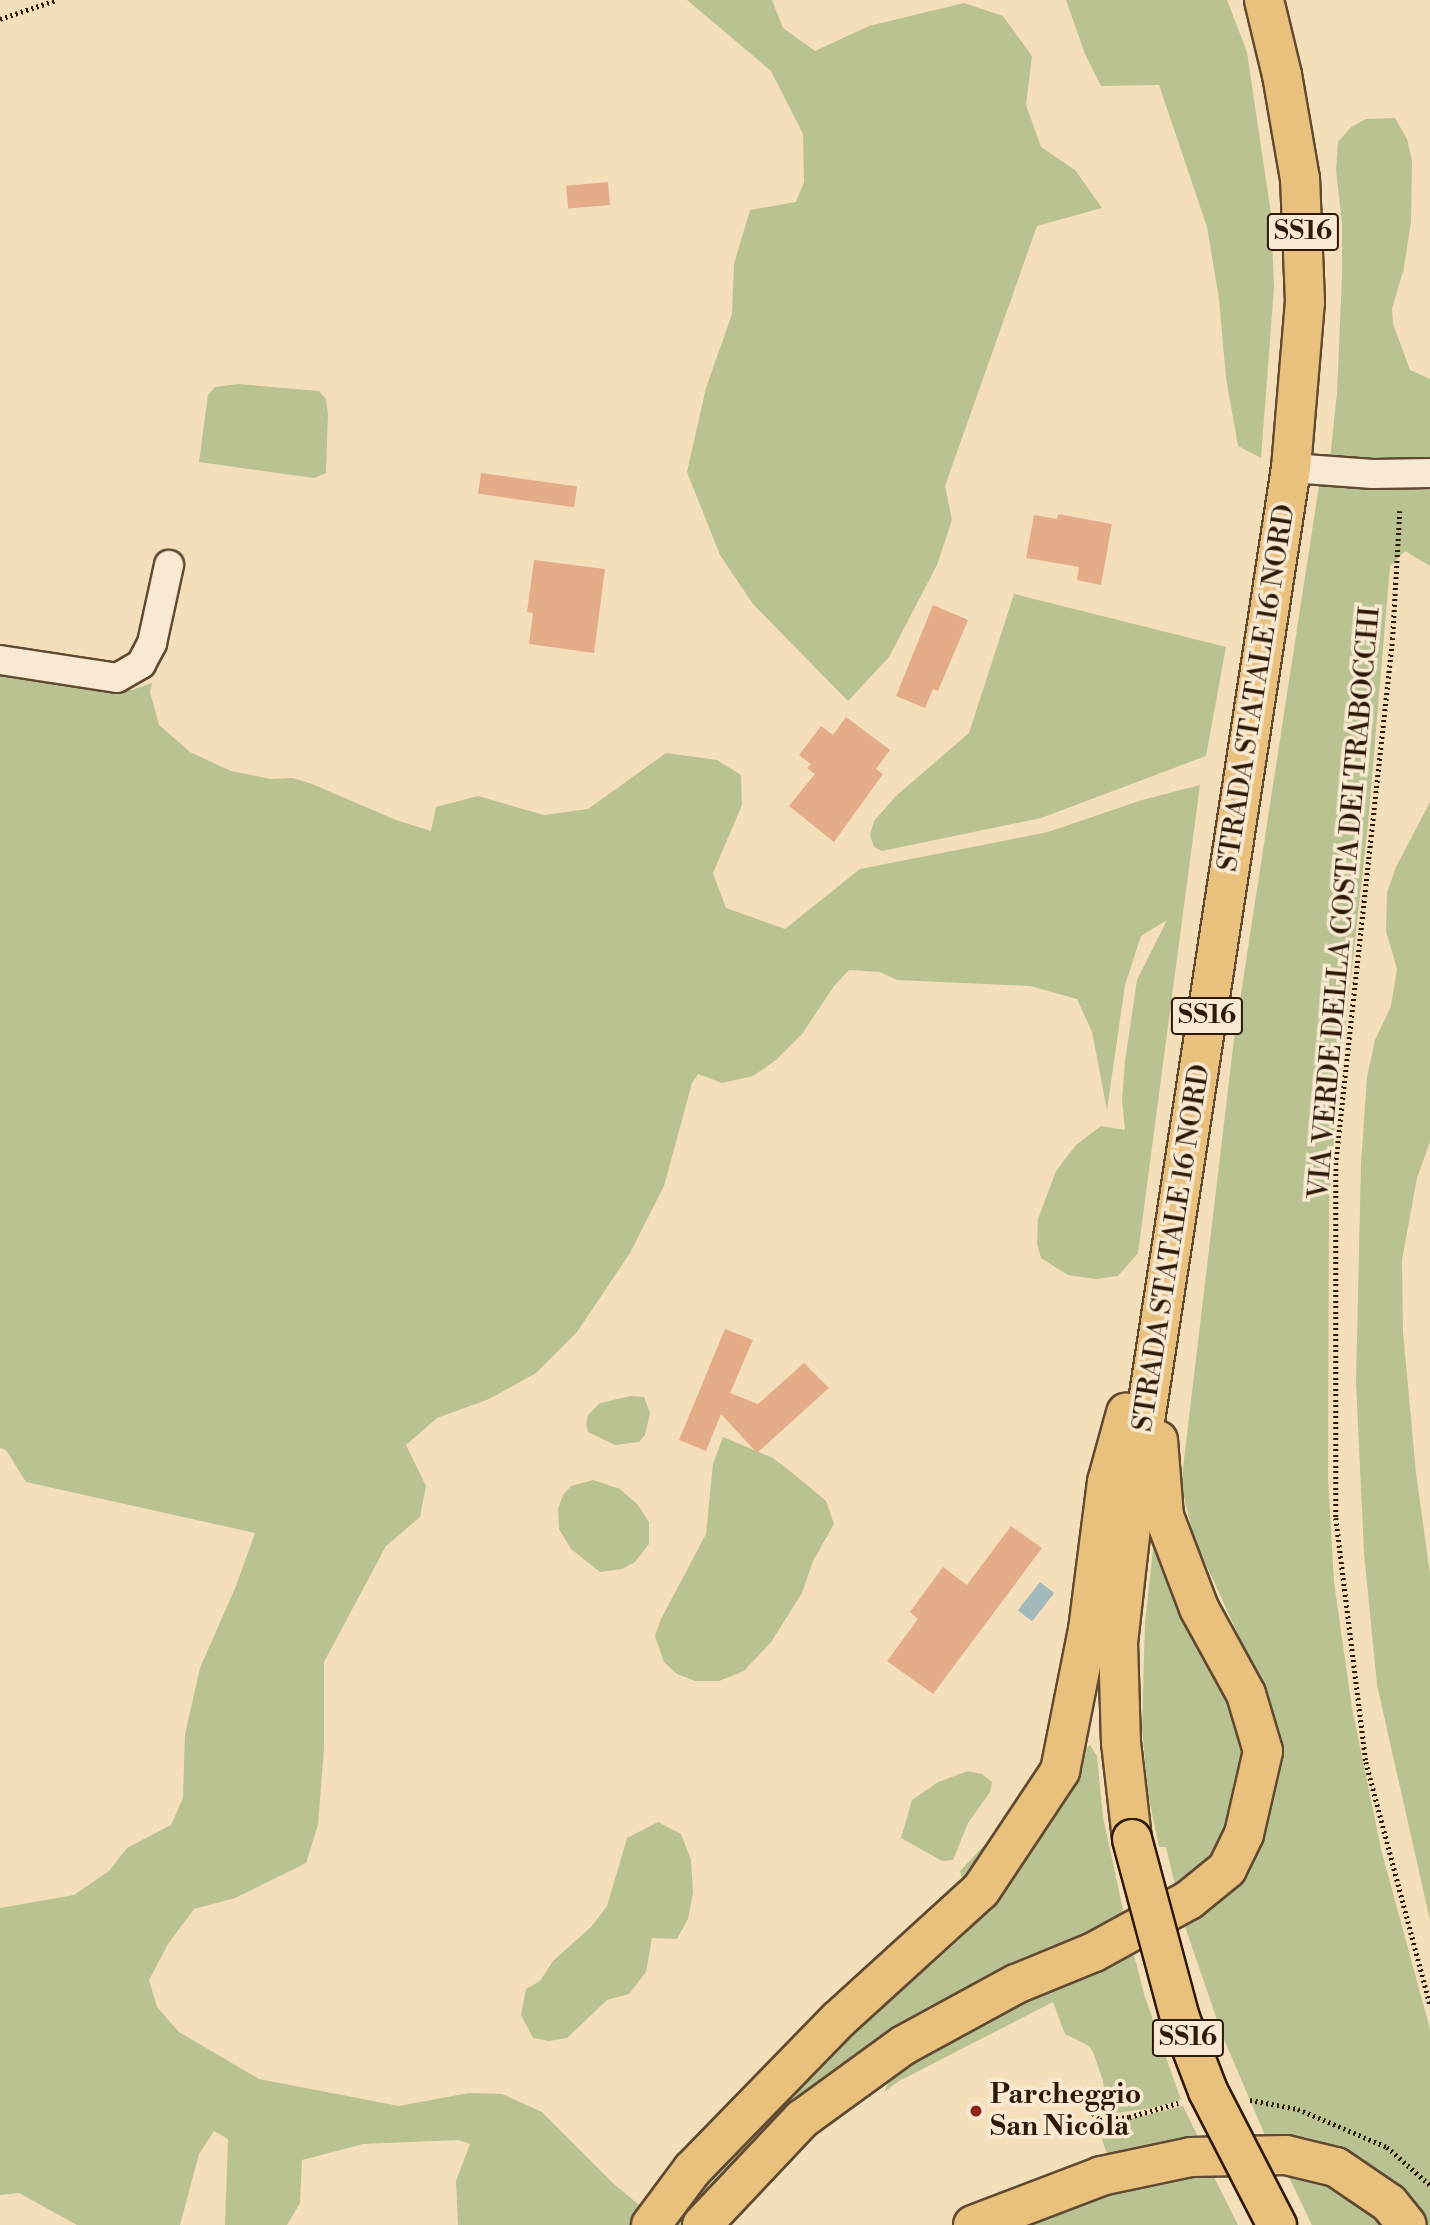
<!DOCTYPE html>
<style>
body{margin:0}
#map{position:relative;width:1430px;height:2225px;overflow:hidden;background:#f5dfba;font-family:"Libre Bodoni",serif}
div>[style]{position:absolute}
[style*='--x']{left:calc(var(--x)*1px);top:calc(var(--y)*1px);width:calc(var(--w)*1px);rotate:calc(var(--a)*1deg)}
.green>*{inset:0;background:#b9c291}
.water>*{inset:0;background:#a2babb;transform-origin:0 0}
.building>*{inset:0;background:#e5ad87;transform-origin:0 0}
.path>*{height:4.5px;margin-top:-2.25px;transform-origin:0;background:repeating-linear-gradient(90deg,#2e1905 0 2px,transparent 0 5.5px)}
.roads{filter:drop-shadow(2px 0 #604a32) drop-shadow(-2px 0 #604a32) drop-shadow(0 2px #604a32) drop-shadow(0 -2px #604a32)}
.minor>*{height:28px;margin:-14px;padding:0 14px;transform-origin:14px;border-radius:14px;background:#f8ead2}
.primary>*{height:38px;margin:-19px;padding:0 19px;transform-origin:19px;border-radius:19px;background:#eac07d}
.bridges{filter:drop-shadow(2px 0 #2e1905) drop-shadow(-2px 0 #2e1905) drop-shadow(0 2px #2e1905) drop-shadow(0 -2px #2e1905)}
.primary-bridge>*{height:38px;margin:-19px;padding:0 19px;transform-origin:19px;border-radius:19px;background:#eac07d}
.dots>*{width:19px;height:19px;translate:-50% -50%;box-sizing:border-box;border:4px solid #f8ead2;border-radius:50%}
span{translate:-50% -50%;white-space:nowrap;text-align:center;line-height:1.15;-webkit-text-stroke:7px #f8ead2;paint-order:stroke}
.shield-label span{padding:2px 5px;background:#f8ead2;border:2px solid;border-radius:5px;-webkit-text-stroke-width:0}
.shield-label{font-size:26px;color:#2e1905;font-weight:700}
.street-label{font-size:28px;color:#2e1905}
.poi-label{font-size:28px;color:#2e1905;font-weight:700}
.left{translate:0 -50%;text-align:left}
</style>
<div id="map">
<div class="green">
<i style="clip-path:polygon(687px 0,772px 0,783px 28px,815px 51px,869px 26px,964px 3px,1003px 16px,1032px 56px,1026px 105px,1041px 147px,1075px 170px,1102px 208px,1037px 226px,945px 486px,952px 520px,937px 565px,889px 657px,848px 701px,753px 604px,720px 555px,687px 472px,706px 388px,732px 314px,734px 264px,750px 210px,796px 202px,804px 182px,803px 134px,771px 71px)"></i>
<i style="clip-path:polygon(1066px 0,1227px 0,1247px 52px,1271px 214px,1274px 288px,1261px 458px,1238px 446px,1226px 378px,1219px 299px,1207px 227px,1159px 85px,1101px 86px,1085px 54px)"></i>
<i style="clip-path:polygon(1395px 118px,1407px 139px,1412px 161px,1411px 221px,1404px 268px,1392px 309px,1393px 324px,1410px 370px,1430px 379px,1430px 466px,1330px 459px,1337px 393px,1342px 275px,1342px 224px,1336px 170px,1338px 142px,1351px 127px,1366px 119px)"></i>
<i style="clip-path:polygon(238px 384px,319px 391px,326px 399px,328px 414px,326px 473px,314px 478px,199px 462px,208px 395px,215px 387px)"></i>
<i style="clip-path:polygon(1347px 478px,1430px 483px,1430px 566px,1405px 551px,1390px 566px,1368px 824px,1336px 1111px,1329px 1201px,1328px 1477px,1334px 1582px,1352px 1708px,1381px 1849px,1430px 2029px,1430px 2225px,1426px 2225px,1412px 2205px,1270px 2147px,1223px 2037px,1183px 1921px,1270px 1806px,1272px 1752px,1257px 1676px,1194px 1538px,1181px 1485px,1234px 1039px,1319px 486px)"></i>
<i style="clip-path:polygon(1014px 594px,1226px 647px,1206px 756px,1041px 818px,882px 851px,874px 847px,870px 835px,874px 821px,896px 796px,969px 733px)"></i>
<i style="clip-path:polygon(0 670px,89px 688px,132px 690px,152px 683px,150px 692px,159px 725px,190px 752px,231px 771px,271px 779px,293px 778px,312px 784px,396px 820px,431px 831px,436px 807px,478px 796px,544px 815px,588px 809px,666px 753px,717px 760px,741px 775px,742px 805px,713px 873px,726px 908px,785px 929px,860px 869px,1048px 832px,1142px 800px,1200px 785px,1138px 1253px,1118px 1276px,1095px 1279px,1068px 1275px,1041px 1258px,1037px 1243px,1038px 1219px,1056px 1171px,1076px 1145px,1101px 1126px,1125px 1130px,1122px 1100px,1125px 1061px,1137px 980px,1167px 920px,1141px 936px,1125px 985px,1107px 1110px,1092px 1032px,1077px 999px,1030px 986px,897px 980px,880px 972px,849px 970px,834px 986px,802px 1034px,776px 1060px,753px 1076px,722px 1083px,698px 1074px,692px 1083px,664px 1186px,630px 1253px,577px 1332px,536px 1373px,489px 1399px,437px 1418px,406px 1445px,426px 1486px,420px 1517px,386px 1546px,324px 1662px,324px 1749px,318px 1825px,306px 1863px,235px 1898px,194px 1909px,168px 1944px,149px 1980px,157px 2007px,179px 2032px,259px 2079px,399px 2106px,469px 2093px,502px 2094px,542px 2112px,615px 2185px,649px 2213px,640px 2225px,458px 2225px,456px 2181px,470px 2144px,458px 2140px,363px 2144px,302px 2160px,300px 2203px,287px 2225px,225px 2225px,228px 2139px,214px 2131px,199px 2154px,180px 2225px,77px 2225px,19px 2193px,0 2195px,0 1908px,74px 1895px,109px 1871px,127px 1848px,171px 1825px,183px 1798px,185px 1734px,200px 1668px,236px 1586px,255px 1533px,26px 1482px,6px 1450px,0 1448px)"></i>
<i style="clip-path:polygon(1430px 802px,1430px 1142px,1417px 1178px,1402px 1260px,1403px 1332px,1416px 1473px,1430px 1574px,1430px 1920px,1377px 1685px,1364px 1553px,1356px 1382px,1361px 1164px,1367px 1077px,1375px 1040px,1391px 1006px,1397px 969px,1386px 931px,1387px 893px,1396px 867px)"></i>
<i style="clip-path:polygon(631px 1396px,644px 1397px,650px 1413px,645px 1435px,639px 1442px,615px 1445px,588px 1432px,586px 1424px,588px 1415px,600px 1403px)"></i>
<i style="clip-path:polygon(723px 1437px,773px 1458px,795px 1475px,826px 1501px,834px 1524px,813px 1561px,802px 1593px,771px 1642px,744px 1671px,719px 1681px,695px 1681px,677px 1674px,664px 1662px,655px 1636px,661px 1619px,706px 1534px,713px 1464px)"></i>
<i style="clip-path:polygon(593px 1480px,620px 1489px,638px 1505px,649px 1522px,649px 1544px,635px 1562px,622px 1569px,600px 1572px,571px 1549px,559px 1529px,558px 1509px,563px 1495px,571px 1486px)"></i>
<i style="clip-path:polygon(1157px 1511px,1247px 1724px,1243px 1821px,1179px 1902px,1166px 1847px,1159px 1847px,1148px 1794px,1142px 1728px,1145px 1623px)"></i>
<i style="clip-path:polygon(1090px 1745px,1097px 1756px,1103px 1817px,1127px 1928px,1028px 1970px,690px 2225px,667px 2225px,811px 2070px,958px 1941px,993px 1903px,1080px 1753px)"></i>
<i style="clip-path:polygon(1048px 1750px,1026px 1811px,963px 1882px,960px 1871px,992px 1837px)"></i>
<i style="clip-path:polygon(968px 1771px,982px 1774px,992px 1782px,990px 1792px,968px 1823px,953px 1860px,942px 1861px,901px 1838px,912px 1800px,938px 1782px)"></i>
<i style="clip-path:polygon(658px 1822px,681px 1834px,691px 1860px,693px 1893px,688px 1919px,677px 1939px,652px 1938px,646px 1972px,629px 1994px,607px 2000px,567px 2038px,549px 2041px,533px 2038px,521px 2015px,526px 1989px,540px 1981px,553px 1961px,591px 1927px,607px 1906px,627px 1838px)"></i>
<i style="clip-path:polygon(1134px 1955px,1144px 1994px,1181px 2100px,1153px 2108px,1107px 2114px,1103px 2081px,1093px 2052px,1089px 2046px,1065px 2034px,1053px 2002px,899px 2081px,884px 2092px,891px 2078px,907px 2064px,979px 2023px)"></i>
<i style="clip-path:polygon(1183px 2106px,1202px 2145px,1108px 2157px,1099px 2130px,1109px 2124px)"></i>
<i style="clip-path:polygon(1285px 2169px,1318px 2173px,1396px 2225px,1312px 2225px)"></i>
<i style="clip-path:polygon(1212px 2173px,1238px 2225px,1009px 2225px,1105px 2187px)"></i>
</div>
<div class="water">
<i style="left:1040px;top:1582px;width:18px;height:36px;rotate:38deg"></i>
</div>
<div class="building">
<i style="left:608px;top:182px;width:23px;height:42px;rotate:85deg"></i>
<i style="left:481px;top:473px;width:97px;height:21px;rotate:8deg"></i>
<i style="clip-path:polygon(1058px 514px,1112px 524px,1101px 585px,1077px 580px,1079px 567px,1026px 558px,1034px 515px,1057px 519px)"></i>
<i style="clip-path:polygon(534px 560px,605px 569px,594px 653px,529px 644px,533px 613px,527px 612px)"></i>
<i style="clip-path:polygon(933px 605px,968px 620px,938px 691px,933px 689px,925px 708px,896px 696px)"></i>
<i style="clip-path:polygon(846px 717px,890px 750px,876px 769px,883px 774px,834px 842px,789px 806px,815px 774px,807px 768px,811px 764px,799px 755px,821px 726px,833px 735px)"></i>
<i style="clip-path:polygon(725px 1329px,753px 1340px,730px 1393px,758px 1404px,804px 1363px,829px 1388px,757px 1453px,721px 1414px,706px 1451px,679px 1440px)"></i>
<i style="clip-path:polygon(1011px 1526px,1042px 1548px,933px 1694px,887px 1661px,918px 1619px,910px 1612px,943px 1567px,967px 1585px)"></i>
</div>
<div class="path">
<i style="--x:0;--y:19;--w:59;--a:-18.7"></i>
<i style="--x:1400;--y:511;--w:127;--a:93.2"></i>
<i style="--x:1393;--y:638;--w:528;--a:96.2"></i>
<i style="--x:1336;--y:1163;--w:355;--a:90"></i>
<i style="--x:1336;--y:1518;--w:246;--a:83"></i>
<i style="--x:1366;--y:1762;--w:250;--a:75.2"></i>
<i style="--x:1250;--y:2100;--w:49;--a:10.6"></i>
<i style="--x:1298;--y:2109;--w:97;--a:23.1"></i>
<i style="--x:1387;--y:2147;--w:57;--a:41.5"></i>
<i style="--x:1093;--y:2113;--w:10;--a:45"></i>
<i style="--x:1100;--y:2120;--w:29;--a:-6"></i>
<i style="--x:1129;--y:2117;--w:51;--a:-15.9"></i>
</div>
<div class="roads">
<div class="minor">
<i style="--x:1291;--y:468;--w:82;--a:4.2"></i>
<i style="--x:1373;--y:474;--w:57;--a:-1"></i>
<i style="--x:0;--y:660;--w:118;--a:8.7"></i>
<i style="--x:117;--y:678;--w:28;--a:-30"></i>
<i style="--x:141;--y:664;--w:24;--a:-62"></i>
<i style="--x:152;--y:643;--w:80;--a:-77.7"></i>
</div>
<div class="primary">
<i style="--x:1132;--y:1839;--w:97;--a:-96.5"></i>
<i style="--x:1121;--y:1743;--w:100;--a:-91.7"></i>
<i style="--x:1118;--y:1643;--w:171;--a:-83.6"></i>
<i style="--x:1137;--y:1473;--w:1017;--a:-81.29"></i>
<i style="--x:1291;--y:468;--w:167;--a:-85.2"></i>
<i style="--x:1305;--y:302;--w:123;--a:-92.3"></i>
<i style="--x:1300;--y:179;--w:106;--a:-99.8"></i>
<i style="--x:1282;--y:75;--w:77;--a:-103.5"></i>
<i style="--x:651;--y:2225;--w:69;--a:-53.3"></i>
<i style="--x:692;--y:2170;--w:209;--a:-45.8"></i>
<i style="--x:838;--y:2020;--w:193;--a:-42.3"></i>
<i style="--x:981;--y:1890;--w:143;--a:-56.4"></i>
<i style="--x:1060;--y:1771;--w:144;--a:-78.8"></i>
<i style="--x:1088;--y:1630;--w:149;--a:-82.7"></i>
<i style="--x:1107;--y:1482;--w:72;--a:-74.6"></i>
<i style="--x:702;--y:2225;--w:146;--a:-46.7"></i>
<i style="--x:802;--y:2119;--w:126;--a:-36"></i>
<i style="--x:904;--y:2045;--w:128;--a:-28.6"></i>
<i style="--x:1016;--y:1984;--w:84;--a:-22.3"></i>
<i style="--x:1094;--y:1952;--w:108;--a:-28.7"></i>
<i style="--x:1189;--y:1900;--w:49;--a:-39.2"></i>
<i style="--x:1227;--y:1869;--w:39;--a:-64"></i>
<i style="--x:1244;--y:1834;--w:85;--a:-77.1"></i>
<i style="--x:1263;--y:1751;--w:59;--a:-106.6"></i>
<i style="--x:1246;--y:1694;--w:98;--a:-118.7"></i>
<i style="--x:1199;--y:1608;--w:98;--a:-110.8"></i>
<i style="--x:1164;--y:1516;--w:76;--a:-94.5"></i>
<i style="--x:973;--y:2225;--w:137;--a:-20.9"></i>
<i style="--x:1101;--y:2176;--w:92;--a:-11.9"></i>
<i style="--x:1191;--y:2157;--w:95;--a:-1.2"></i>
<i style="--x:1286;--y:2155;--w:51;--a:13.5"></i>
<i style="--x:1336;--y:2167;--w:64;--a:34.2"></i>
<i style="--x:1389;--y:2203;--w:28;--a:51"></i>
</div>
</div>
<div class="bridges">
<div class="primary-bridge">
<i style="--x:1132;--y:1839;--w:185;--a:75"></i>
<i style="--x:1180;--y:2018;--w:78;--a:69"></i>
<i style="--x:1208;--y:2091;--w:151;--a:62.8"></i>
</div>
</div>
<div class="dots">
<i style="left:976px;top:2111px;background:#8f2418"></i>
</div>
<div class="shield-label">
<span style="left:1303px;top:232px">SS16</span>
<span style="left:1207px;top:1016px">SS16</span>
<span style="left:1188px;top:2038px">SS16</span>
</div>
<div class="street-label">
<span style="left:1257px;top:688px;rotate:-81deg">STRADA STATALE 16 NORD</span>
<span style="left:1345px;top:903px;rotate:-85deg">VIA VERDE DELLA COSTA DEI TRABOCCHI</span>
<span style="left:1172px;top:1248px;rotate:-81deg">STRADA STATALE 16 NORD</span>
</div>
<div class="poi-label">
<span class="left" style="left:990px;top:2111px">Parcheggio<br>San Nicola</span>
</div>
</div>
